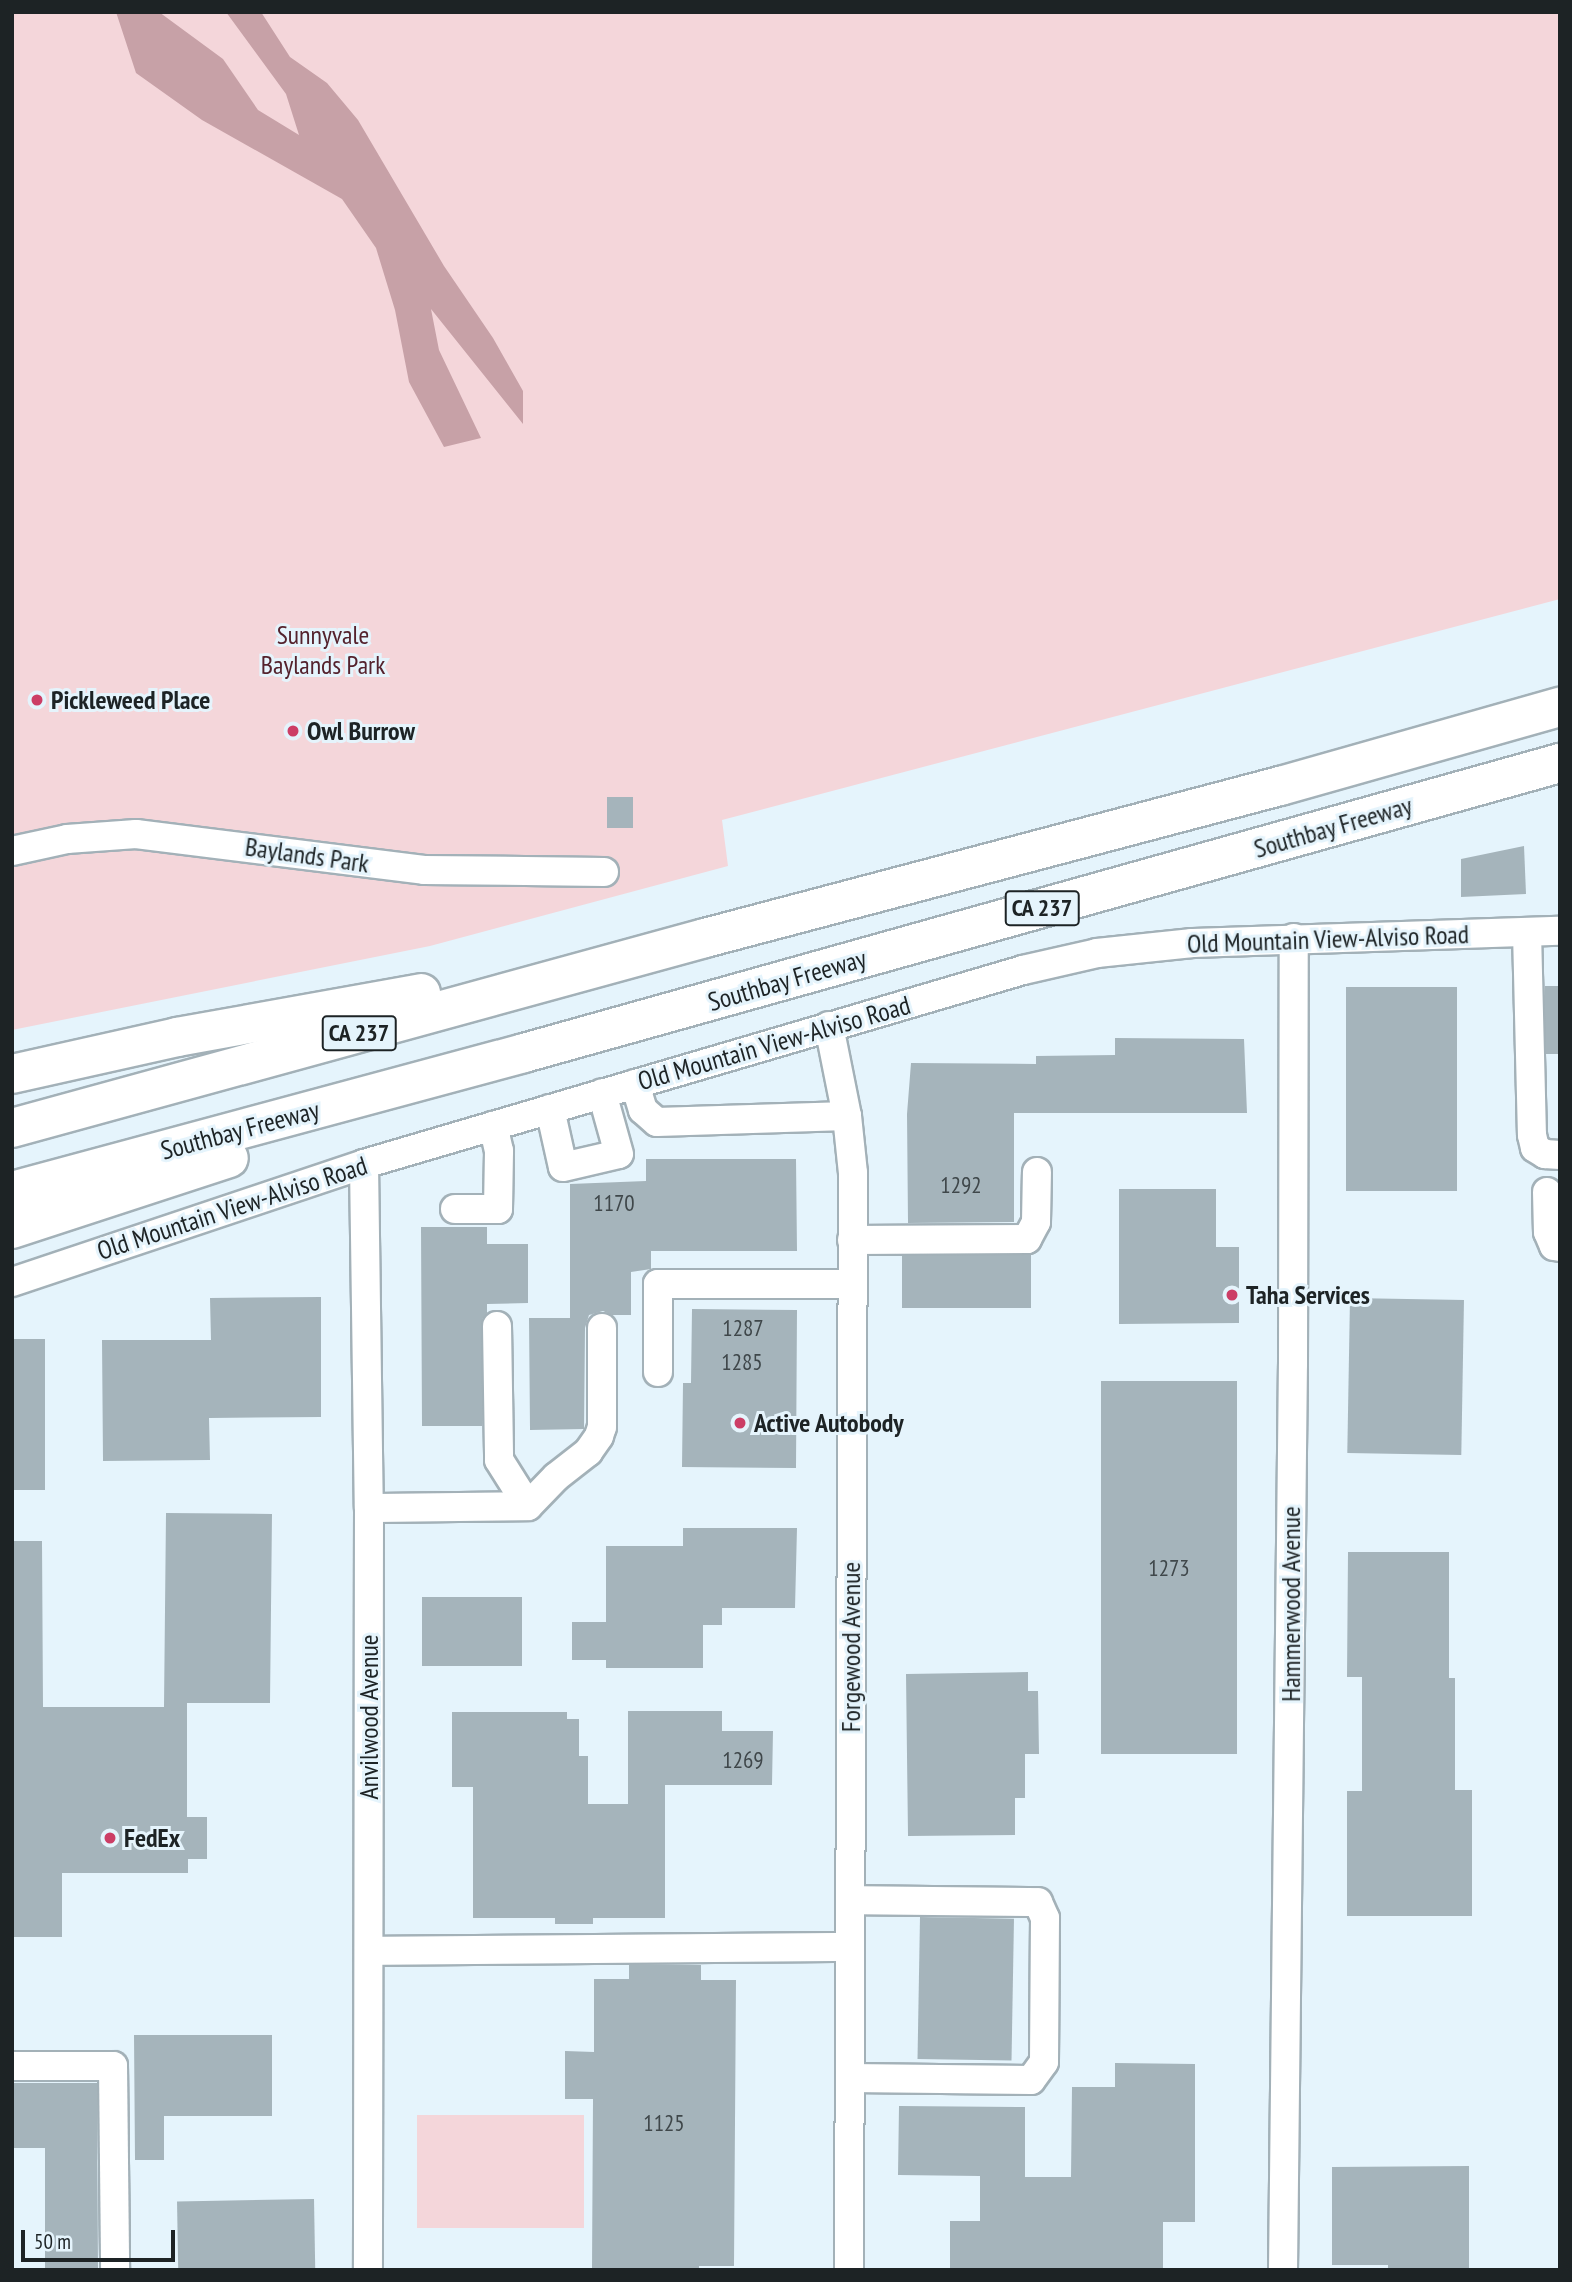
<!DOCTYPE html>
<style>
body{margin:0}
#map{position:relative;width:1572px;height:2282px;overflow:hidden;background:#e5f4fc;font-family:"PT Sans Narrow",sans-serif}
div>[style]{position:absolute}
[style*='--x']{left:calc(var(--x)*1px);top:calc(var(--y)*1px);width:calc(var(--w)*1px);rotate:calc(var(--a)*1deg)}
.green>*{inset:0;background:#f4d6da;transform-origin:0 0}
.water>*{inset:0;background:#c7a1a7}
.building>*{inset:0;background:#a5b4bb;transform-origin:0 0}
.roads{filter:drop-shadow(2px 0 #a3b1b8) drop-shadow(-2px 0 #a3b1b8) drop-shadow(0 2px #a3b1b8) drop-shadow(0 -2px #a3b1b8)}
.minor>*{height:28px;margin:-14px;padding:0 14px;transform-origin:14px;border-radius:14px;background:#fff}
.highway>*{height:38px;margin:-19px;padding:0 19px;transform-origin:19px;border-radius:19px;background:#fff}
.dots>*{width:19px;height:19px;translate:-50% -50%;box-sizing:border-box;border:4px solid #e5f4fc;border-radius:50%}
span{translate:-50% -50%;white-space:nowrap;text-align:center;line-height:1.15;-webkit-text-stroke:6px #e5f4fc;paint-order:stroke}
.number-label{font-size:23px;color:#3f474a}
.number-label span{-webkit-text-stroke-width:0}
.shield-label span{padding:2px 5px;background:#e5f4fc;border:2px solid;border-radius:5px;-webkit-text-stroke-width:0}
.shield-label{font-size:24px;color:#1d2325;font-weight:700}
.park-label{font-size:26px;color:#54222d}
.poi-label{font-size:26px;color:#1d2325;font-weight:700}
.left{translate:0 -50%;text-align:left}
.street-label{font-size:26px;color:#1d2325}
.frame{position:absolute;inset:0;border:14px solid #1d2325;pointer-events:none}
.scale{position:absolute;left:21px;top:2230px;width:154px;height:32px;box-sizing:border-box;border:4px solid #1d2325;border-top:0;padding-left:9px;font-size:21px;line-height:24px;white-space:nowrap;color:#1d2325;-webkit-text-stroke:5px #e5f4fc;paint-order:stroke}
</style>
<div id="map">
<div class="green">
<i style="clip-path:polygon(12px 12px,1560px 12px,1560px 599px,722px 820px,728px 866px,430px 946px,12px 1030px)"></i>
<i style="left:417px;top:2115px;width:167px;height:113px"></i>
</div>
<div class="water">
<i style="clip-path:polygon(116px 12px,159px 12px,223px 59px,258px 110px,299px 135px,286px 94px,226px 12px,261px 12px,290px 57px,327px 83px,358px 120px,444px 266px,493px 338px,523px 391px,523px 424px,431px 309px,439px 350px,481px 438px,444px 447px,409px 382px,395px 310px,376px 248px,342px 199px,202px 120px,136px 73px)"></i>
</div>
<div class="building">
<i style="left:607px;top:797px;width:26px;height:31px"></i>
<i style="clip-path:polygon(1524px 846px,1526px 894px,1461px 897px,1461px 859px)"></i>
<i style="left:1545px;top:986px;width:15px;height:68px"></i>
<i style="left:1457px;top:987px;width:204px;height:111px;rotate:90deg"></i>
<i style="clip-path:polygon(1115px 1038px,1244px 1039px,1247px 1113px,1014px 1113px,1014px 1222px,908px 1223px,907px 1114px,911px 1063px,1036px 1064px,1036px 1056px,1115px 1055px)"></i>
<i style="clip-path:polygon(646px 1159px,796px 1159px,797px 1251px,651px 1251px,651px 1269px,631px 1272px,631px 1315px,612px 1315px,603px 1311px,589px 1315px,585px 1328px,584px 1429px,530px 1430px,529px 1318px,570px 1318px,570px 1184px,646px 1181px)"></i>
<i style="clip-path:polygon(1119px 1189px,1216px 1189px,1216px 1247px,1239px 1247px,1239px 1323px,1119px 1324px)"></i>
<i style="clip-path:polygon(421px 1227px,487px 1227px,487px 1244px,528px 1244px,528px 1303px,487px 1304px,487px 1313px,482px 1319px,482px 1426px,422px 1426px)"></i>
<i style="left:1031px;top:1255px;width:53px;height:129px;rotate:90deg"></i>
<i style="clip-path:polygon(321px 1297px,321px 1417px,209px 1418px,210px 1460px,103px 1461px,102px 1340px,211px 1340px,210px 1298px)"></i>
<i style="left:1350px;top:1298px;width:114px;height:155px;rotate:1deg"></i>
<i style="clip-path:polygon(692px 1309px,797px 1310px,796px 1468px,682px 1467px,683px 1383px,691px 1383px)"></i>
<i style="left:12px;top:1339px;width:33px;height:151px"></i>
<i style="left:1237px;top:1381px;width:373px;height:136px;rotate:90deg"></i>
<i style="clip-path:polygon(166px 1513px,272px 1514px,270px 1703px,187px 1703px,187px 1817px,207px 1817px,207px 1859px,188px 1859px,188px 1873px,62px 1873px,62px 1937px,12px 1937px,12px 1541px,42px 1541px,43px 1707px,164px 1707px)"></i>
<i style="clip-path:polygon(683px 1528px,797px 1528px,795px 1608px,722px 1608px,722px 1625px,703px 1625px,703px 1668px,606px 1668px,606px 1660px,572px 1660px,572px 1622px,606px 1622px,606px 1546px,683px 1546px)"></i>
<i style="clip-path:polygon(1348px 1552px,1449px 1552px,1449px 1678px,1455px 1678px,1455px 1790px,1472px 1790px,1472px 1916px,1347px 1916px,1347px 1791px,1362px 1791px,1362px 1677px,1347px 1677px)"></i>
<i style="left:422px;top:1597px;width:100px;height:69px"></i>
<i style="clip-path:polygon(1028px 1672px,1028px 1691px,1038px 1691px,1039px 1754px,1025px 1754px,1025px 1798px,1015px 1798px,1015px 1835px,908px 1836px,906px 1674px)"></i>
<i style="clip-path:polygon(628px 1711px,722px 1711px,722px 1731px,773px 1731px,772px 1785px,665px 1785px,665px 1918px,593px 1918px,593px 1924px,555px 1924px,555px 1918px,473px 1918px,473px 1787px,452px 1787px,452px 1712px,567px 1712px,567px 1719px,579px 1719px,579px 1756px,588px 1756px,588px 1804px,628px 1804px)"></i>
<i style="left:920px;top:1917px;width:94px;height:142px;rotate:1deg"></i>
<i style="clip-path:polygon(629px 1965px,701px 1965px,701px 1980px,736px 1980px,734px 2266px,699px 2266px,699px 2270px,592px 2268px,593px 2099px,565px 2099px,565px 2051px,594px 2052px,594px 1979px,629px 1979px)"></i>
<i style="clip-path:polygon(134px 2035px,272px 2035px,272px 2116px,164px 2116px,164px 2160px,135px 2160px)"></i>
<i style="clip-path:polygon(1115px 2063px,1195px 2064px,1195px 2222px,1163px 2222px,1163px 2270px,950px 2270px,950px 2221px,980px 2221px,980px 2176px,898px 2175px,899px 2106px,1025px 2107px,1025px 2177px,1071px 2177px,1072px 2087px,1115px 2087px)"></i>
<i style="clip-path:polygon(12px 2083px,97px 2083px,98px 2270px,45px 2270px,45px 2148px,12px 2148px)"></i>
<i style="clip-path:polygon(1469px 2166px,1469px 2270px,1388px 2270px,1388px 2265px,1332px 2265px,1332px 2167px)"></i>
<i style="left:314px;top:2199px;width:71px;height:137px;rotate:89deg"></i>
</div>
<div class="roads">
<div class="minor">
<i style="--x:12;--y:851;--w:56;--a:-12.3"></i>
<i style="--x:67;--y:839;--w:69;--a:-4.1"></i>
<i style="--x:136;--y:834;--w:290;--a:7.1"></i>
<i style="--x:424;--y:870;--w:180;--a:0.6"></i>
<i style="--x:1527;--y:932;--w:203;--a:88.6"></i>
<i style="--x:1532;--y:1135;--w:13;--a:77"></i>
<i style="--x:1535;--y:1148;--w:12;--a:31"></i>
<i style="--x:1545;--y:1154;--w:15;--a:4"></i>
<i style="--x:829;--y:1026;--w:92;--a:78.7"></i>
<i style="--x:847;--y:1116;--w:57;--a:84"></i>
<i style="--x:853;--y:1173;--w:1097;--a:90.21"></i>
<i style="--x:635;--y:1084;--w:27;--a:73"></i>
<i style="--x:643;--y:1110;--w:18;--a:41"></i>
<i style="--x:657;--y:1122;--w:190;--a:-1.8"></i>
<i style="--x:550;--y:1109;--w:59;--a:77.4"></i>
<i style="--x:563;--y:1167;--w:57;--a:-13.1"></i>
<i style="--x:619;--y:1154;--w:63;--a:-105.6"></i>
<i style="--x:364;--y:1164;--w:344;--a:89.2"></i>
<i style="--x:369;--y:1508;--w:762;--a:90.08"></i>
<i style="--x:1547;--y:1192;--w:40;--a:88.6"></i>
<i style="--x:1548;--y:1232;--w:15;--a:67"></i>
<i style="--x:1554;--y:1246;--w:6;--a:9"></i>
<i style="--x:455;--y:1209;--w:43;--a:0"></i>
<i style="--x:498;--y:1209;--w:58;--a:-89"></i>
<i style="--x:499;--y:1151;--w:26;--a:-103"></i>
<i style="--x:852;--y:1240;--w:175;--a:-0.3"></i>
<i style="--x:1027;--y:1239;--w:19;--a:-62"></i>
<i style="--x:1036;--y:1222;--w:50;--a:-88.9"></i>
<i style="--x:12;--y:1282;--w:371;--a:-18.5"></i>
<i style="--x:364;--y:1164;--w:687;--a:-16.4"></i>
<i style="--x:1023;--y:970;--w:76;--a:-12.9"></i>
<i style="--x:1097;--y:953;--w:96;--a:-6"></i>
<i style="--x:1192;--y:943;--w:368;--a:-1.9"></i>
<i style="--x:497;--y:1326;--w:134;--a:89.1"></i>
<i style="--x:499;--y:1460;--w:54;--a:57.8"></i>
<i style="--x:658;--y:1372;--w:88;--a:-90"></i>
<i style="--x:658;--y:1284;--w:195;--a:0"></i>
<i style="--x:528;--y:1506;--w:40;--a:-46"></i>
<i style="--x:556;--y:1477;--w:41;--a:-38"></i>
<i style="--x:588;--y:1452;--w:19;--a:-55"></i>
<i style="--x:599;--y:1436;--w:9;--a:-72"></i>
<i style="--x:602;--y:1427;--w:99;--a:-90"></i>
<i style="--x:369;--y:1508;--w:159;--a:-0.7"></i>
<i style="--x:369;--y:1951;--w:481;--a:-0.5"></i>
<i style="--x:12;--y:2066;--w:101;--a:0"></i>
<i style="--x:113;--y:2066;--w:204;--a:89.4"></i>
<i style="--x:850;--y:2078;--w:181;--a:0.6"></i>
<i style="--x:1031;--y:2080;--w:22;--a:-54"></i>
<i style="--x:1044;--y:2062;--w:144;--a:-89.6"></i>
<i style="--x:1045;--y:1918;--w:17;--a:-114"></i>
<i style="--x:1038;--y:1902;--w:187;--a:-179.4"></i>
<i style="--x:1283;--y:2270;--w:906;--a:-89.37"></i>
<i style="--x:1293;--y:1364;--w:426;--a:-89.9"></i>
</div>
<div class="highway">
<i style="--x:12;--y:1074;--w:169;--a:-12.6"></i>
<i style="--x:177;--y:1037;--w:248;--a:-10.2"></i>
<i style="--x:12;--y:1128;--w:719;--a:-15.33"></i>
<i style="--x:705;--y:938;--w:595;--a:-14.81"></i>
<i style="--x:1280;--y:786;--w:291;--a:-15.8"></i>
<i style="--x:12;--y:1191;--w:530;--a:-15.08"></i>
<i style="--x:524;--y:1053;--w:1076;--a:-15.64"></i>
<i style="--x:12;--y:1229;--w:228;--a:-18.1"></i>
</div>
</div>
<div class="dots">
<i style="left:37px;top:700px;background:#cc3e66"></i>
<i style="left:293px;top:731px;background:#cc3e66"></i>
<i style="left:1232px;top:1295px;background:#cc3e66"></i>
<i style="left:740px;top:1423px;background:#cc3e66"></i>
<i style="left:110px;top:1838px;background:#cc3e66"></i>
</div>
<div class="number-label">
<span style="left:961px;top:1185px">1292</span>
<span style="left:614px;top:1203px">1170</span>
<span style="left:743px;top:1328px">1287</span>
<span style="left:742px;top:1362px">1285</span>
<span style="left:1169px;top:1568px">1273</span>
<span style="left:743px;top:1760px">1269</span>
<span style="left:664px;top:2123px">1125</span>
</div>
<div class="shield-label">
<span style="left:1042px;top:908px">CA 237</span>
<span style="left:359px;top:1033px">CA 237</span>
</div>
<div class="park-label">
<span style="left:323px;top:650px">Sunnyvale<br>Baylands Park</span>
</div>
<div class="poi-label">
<span class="left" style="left:51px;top:700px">Pickleweed Place</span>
<span class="left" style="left:307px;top:731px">Owl Burrow</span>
<span class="left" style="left:1246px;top:1295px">Taha Services</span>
<span class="left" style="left:754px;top:1423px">Active Autobody</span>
<span class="left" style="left:124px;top:1838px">FedEx</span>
</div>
<div class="street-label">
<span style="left:1333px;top:827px;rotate:-16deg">Southbay Freeway</span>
<span style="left:307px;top:855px;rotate:8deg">Baylands Park</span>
<span style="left:1328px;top:939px;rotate:-2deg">Old Mountain View-Alviso Road</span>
<span style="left:787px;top:980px;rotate:-16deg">Southbay Freeway</span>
<span style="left:774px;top:1043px;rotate:-16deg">Old Mountain View-Alviso Road</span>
<span style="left:240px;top:1130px;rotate:-15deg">Southbay Freeway</span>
<span style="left:232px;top:1208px;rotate:-18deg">Old Mountain View-Alviso Road</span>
<span style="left:1291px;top:1604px;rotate:-90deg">Hammerwood Avenue</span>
<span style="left:851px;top:1647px;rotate:-90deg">Forgewood Avenue</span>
<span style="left:369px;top:1717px;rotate:-90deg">Anvilwood Avenue</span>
</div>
<div class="frame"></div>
<div class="scale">50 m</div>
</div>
